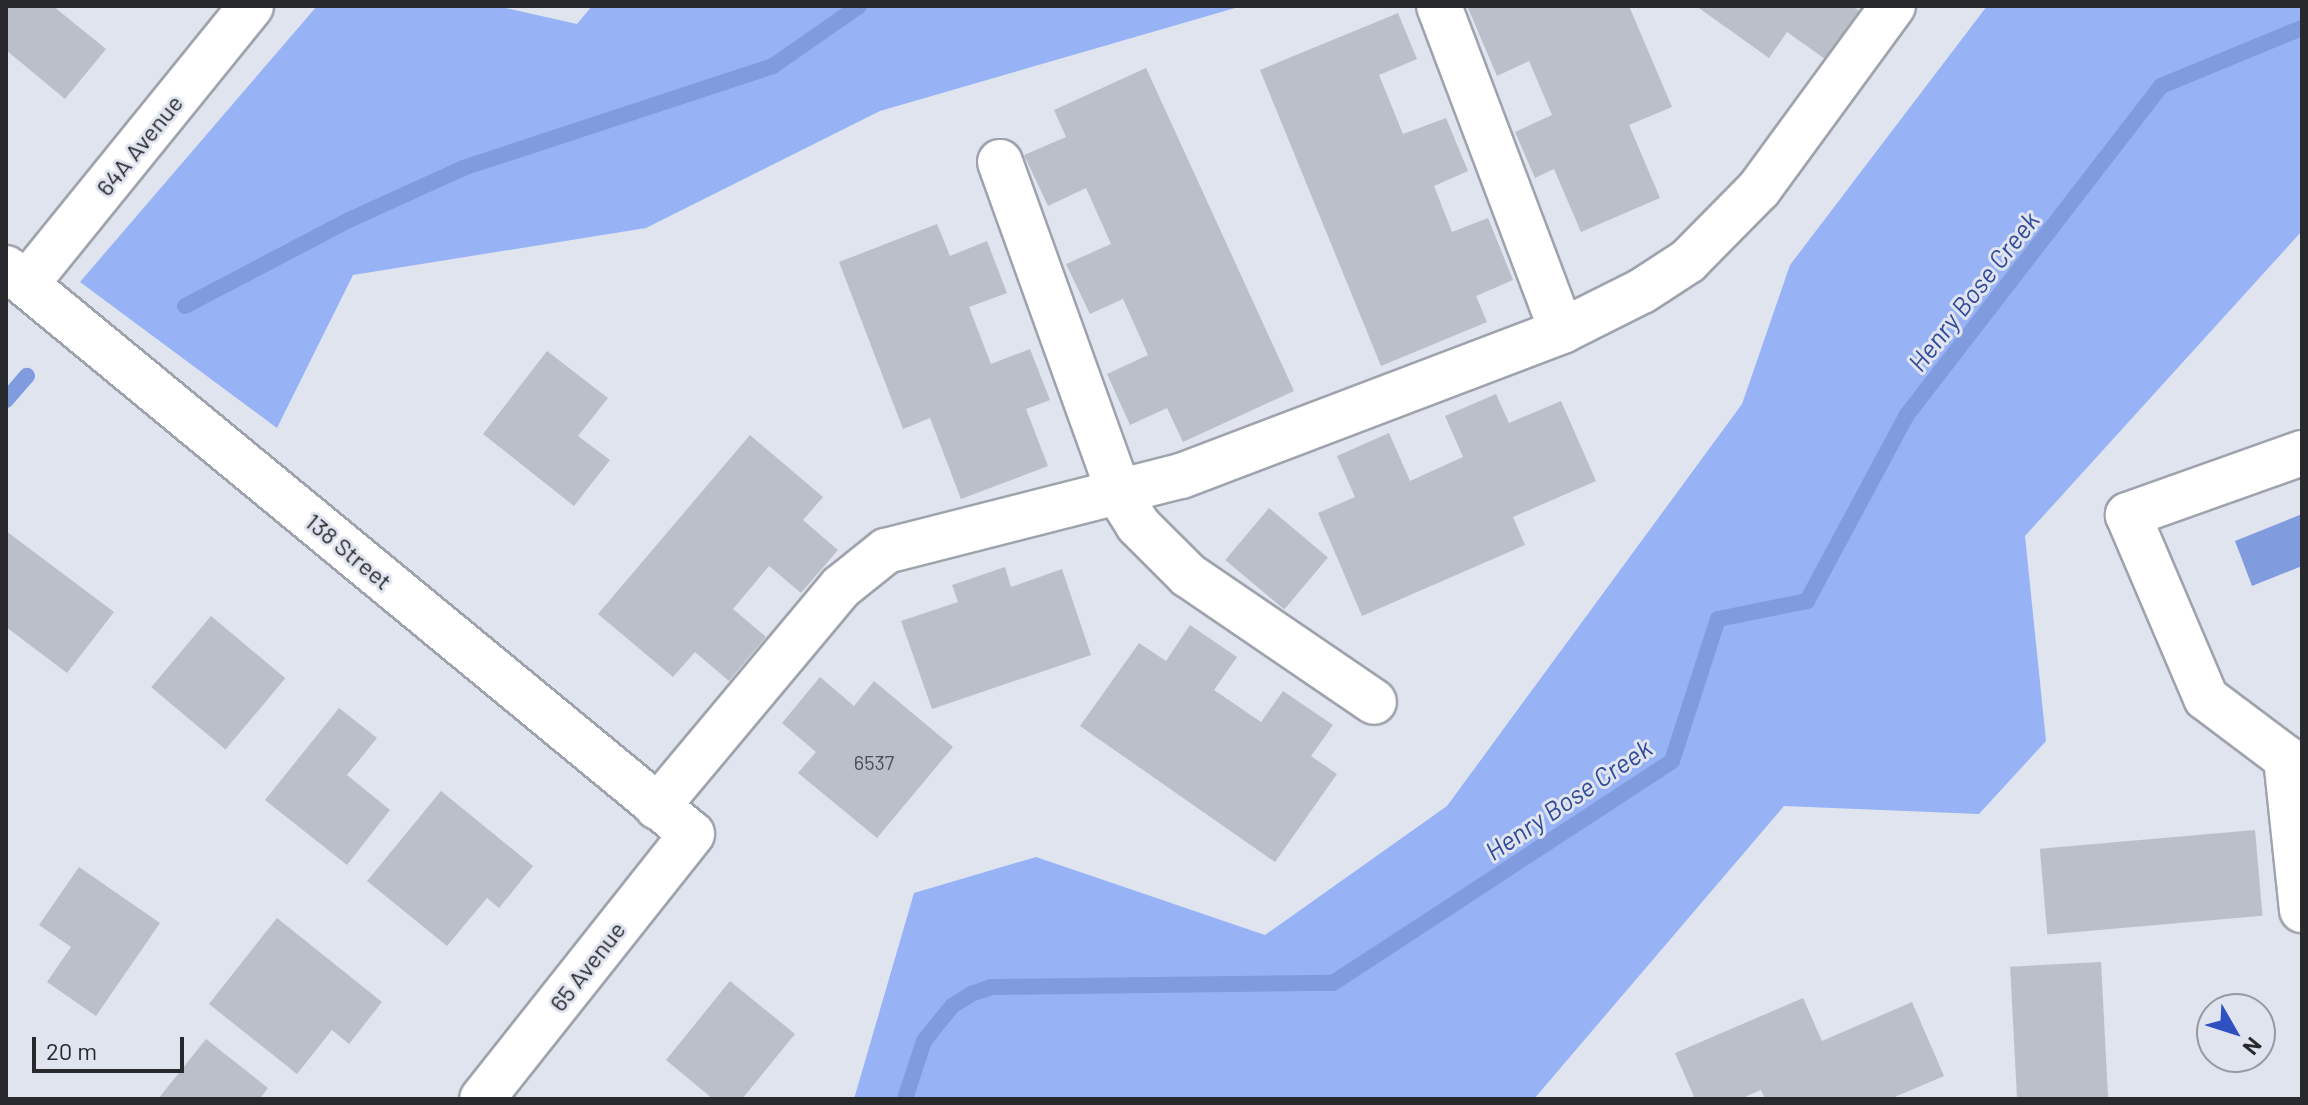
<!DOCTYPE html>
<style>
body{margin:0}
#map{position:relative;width:2308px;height:1105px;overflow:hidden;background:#e0e4ef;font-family:Barlow,sans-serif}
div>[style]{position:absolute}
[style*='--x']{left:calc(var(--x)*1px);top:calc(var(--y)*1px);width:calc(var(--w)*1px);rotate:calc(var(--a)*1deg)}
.forest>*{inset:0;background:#97b3f6}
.water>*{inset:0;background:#819cde}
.stream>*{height:16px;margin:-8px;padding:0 8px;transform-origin:8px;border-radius:8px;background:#819cde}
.building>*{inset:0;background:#babfc9;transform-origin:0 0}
.roads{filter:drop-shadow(2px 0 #9fa3ad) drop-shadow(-2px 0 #9fa3ad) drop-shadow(0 2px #9fa3ad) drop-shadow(0 -2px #9fa3ad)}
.minor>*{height:44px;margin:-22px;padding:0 22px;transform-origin:22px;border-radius:22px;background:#fff}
span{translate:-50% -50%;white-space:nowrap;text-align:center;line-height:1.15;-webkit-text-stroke:6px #e0e4ef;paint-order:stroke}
.number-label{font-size:20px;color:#4c4e54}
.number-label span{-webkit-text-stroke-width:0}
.street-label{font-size:24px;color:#27292d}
.water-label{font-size:26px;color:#304b9a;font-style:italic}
.frame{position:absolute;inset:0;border:8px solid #27292d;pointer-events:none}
.north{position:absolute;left:2196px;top:993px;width:80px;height:80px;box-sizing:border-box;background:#e0e4ef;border:2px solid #9699a1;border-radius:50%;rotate:129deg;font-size:22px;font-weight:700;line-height:32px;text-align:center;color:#27292d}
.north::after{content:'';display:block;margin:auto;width:28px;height:36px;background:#2f50c0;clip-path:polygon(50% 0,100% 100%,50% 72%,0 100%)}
.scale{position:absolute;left:32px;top:1037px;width:152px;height:36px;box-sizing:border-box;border:4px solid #27292d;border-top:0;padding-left:10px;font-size:24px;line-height:28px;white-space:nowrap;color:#27292d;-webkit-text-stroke:6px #e0e4ef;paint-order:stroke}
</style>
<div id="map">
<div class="forest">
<i style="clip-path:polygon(317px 6px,497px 6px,577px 24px,592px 6px,1242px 6px,880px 111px,646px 228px,353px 275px,277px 428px,80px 282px)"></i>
<i style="clip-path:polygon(1987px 6px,2302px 6px,2302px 231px,2025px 536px,2046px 741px,1979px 814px,1784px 806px,1534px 1099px,854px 1099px,914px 893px,1036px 857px,1265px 935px,1447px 806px,1742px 404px,1790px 265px)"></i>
</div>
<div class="water">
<i style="clip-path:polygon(2302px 514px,2302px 566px,2252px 586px,2235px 541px)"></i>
</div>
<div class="stream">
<i style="--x:185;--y:306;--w:185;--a:-27.7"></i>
<i style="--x:349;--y:220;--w:125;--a:-24.5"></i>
<i style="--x:463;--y:168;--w:326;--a:-18.2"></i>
<i style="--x:773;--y:66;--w:105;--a:-34.9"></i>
<i style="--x:6;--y:400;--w:32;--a:-49"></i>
<i style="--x:905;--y:1099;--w:61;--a:-71.9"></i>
<i style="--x:924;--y:1041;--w:45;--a:-51.3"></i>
<i style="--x:952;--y:1006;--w:22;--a:-32"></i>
<i style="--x:971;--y:994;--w:21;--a:-19"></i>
<i style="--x:991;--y:987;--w:342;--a:-0.7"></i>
<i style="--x:1333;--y:983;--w:405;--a:-33.2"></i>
<i style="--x:1672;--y:761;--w:149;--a:-72.1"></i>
<i style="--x:1718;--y:619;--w:91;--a:-11.4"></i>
<i style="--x:1807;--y:601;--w:210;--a:-61.8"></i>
<i style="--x:1906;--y:416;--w:417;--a:-52.3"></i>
<i style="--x:2161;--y:86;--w:152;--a:-22.4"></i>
</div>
<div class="building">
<i style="clip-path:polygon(6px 6px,53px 6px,106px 49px,65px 99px,6px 50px)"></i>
<i style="clip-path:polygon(1629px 6px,1672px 107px,1629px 125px,1660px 198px,1581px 232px,1554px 169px,1535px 178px,1515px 132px,1552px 115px,1529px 61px,1497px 76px,1468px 8px)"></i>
<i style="clip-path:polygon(1696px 6px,1853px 6px,1859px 11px,1825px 59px,1787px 32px,1769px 58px)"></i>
<i style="clip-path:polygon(1398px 13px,1417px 59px,1379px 75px,1403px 134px,1446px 118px,1468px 171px,1434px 186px,1452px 232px,1488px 218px,1513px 280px,1476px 296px,1487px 322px,1381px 366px,1260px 70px)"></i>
<i style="clip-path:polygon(1146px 68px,1294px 391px,1183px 442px,1167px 408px,1130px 425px,1107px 374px,1148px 355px,1123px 299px,1090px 314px,1066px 264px,1111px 244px,1086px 188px,1048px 206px,1024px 155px,1066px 137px,1054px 110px)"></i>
<i style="clip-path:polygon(937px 224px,950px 256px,987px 241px,1007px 293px,969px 307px,991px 364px,1030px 349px,1050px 400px,1026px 409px,1048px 466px,961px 499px,930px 418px,903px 429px,839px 262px)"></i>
<i style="clip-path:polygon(547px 351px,608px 398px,578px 436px,610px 460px,574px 506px,483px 434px)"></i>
<i style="clip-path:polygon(1496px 394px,1509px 423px,1561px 401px,1596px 481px,1513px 517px,1525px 545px,1362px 616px,1318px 513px,1355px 497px,1337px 456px,1389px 433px,1410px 481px,1463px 457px,1445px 416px)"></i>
<i style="clip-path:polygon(750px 435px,823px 497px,803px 520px,838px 550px,801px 593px,769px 566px,733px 609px,766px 637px,729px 681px,695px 652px,673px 677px,598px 614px)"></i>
<i style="left:1269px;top:508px;width:77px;height:68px;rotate:40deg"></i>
<i style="clip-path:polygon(6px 531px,114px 612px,67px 673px,6px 627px)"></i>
<i style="clip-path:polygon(1005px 567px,1011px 587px,1062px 569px,1091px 655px,932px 709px,901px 621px,958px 602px,952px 585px)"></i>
<i style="left:211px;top:616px;width:97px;height:93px;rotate:40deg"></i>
<i style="clip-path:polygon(1190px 625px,1237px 657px,1214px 690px,1261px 722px,1283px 691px,1333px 725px,1311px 756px,1337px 774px,1275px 862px,1080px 726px,1139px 643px,1166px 661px)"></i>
<i style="clip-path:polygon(820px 677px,854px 706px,874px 681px,953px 747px,877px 838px,798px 773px,816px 752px,782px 723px)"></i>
<i style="clip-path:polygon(339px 708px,377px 738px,347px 775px,390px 810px,347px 865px,265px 800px)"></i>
<i style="clip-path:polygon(441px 791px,533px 866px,499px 908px,487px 898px,447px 946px,367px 881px)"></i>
<i style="left:2255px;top:830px;width:86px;height:216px;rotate:85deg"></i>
<i style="clip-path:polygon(79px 867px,160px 923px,96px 1016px,47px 982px,71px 947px,39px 925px)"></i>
<i style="clip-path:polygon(277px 918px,382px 1002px,349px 1044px,332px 1030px,297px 1074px,209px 1004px)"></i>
<i style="left:2101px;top:962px;width:137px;height:91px;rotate:87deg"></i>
<i style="clip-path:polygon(730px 981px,795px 1034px,742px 1099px,713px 1099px,666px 1060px)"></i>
<i style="clip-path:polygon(1803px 998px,1822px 1041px,1912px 1002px,1944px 1076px,1890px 1099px,1765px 1099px,1761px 1090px,1740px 1099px,1695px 1099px,1675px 1053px)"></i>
<i style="clip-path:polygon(206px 1039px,268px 1088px,260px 1099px,158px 1099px)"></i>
</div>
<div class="roads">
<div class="minor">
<i style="--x:1439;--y:6;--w:347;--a:69.3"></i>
<i style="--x:1000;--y:162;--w:355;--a:70.2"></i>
<i style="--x:1120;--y:496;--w:34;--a:58"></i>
<i style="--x:1138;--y:525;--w:71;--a:45"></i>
<i style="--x:1188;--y:575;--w:225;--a:34.3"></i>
<i style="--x:6;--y:268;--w:889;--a:39.53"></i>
<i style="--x:692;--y:834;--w:338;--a:128.4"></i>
<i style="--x:27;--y:283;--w:356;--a:-51"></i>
<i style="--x:2302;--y:453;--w:185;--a:160.4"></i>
<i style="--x:2128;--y:515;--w:199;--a:66.9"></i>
<i style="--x:2206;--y:698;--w:100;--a:36.9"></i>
<i style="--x:2286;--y:758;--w:153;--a:84"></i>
<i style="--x:657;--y:807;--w:287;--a:-50.1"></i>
<i style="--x:841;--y:587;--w:58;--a:-38.7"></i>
<i style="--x:886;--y:551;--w:304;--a:-14.3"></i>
<i style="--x:1181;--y:476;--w:408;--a:-20.8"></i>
<i style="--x:1562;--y:331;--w:89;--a:-26.6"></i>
<i style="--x:1642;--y:291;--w:55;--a:-33.1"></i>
<i style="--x:1688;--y:261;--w:101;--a:-45.4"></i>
<i style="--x:1759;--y:189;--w:227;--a:-53.8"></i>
</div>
</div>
<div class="number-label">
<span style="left:874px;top:762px">6537</span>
</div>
<div class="street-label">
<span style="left:139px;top:145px;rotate:-51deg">64A Avenue</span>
<span style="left:349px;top:551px;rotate:40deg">138 Street</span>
<span style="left:587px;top:966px;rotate:-52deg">65 Avenue</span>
</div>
<div class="water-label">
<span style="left:1973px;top:291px;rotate:-52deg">Henry Bose Creek</span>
<span style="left:1568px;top:799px;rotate:-34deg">Henry Bose Creek</span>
</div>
<div class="frame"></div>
<div class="north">N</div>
<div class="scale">20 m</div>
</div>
